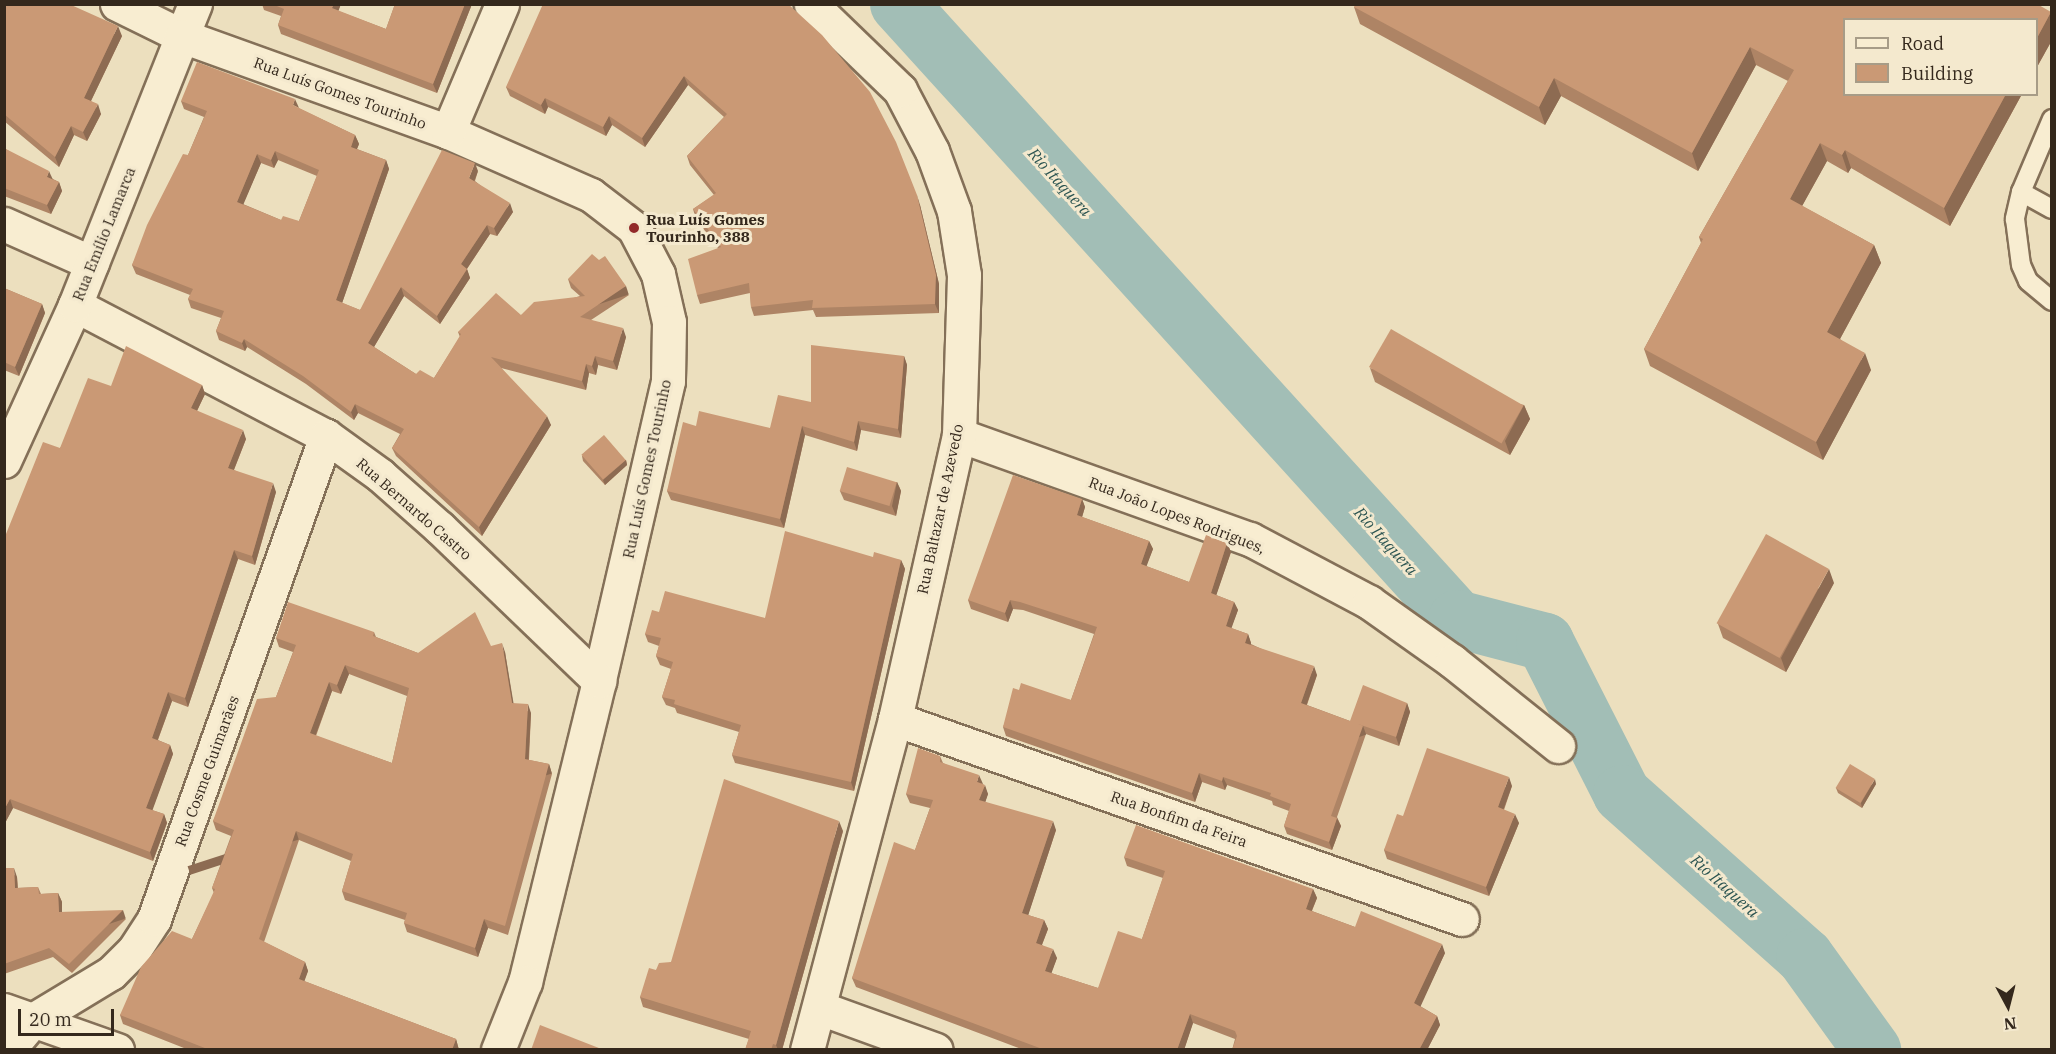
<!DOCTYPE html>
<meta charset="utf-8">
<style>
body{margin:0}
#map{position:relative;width:2056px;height:1054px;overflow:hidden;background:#ecdfbe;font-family:"IBM Plex Serif",serif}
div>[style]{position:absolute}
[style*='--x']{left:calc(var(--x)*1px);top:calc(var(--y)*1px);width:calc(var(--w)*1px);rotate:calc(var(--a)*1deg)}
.river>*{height:58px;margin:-29px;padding:0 29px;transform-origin:29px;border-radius:29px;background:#a2beb6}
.roads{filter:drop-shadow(2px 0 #847058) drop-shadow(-2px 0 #847058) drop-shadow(0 2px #847058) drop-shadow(0 -2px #847058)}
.service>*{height:18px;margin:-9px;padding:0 9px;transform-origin:9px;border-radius:9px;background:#f8edd1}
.minor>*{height:33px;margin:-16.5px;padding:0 16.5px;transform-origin:16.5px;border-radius:16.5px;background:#f8edd1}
.tertiary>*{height:33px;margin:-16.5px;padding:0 16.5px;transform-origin:16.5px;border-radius:16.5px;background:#f8edd1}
.wall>*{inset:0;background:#ae8465}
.shaded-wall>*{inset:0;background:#8d6b52;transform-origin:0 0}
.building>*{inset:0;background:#ca9975;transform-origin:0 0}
.dots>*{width:16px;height:16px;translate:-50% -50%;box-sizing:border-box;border:3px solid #f4e9ce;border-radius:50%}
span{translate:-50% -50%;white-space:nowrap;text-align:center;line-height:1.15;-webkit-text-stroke:6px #f4e9ce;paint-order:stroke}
.street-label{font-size:15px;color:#34281c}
.poi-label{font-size:15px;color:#34281c;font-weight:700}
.left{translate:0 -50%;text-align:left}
.water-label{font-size:16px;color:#2b5451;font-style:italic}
.frame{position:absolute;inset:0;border:6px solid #34281c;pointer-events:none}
.legend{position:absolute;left:1843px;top:18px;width:195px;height:78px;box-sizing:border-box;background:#f4e9ce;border:2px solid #a79c87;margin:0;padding:8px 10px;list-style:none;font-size:18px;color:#34281c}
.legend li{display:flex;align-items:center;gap:12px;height:30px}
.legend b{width:30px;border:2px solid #a79c87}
.north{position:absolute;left:1978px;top:976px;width:60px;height:60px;-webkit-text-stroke:4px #f4e9ce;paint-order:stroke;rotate:173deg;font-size:16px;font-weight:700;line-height:24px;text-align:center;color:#34281c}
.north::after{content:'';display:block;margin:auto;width:21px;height:27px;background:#34281c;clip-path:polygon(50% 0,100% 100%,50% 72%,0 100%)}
.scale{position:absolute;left:18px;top:1009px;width:96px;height:27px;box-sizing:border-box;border:3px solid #34281c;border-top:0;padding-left:8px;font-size:18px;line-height:21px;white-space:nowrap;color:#34281c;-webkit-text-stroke:4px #f4e9ce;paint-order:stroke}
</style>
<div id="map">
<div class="river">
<i style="--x:899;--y:4;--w:830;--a:47.78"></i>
<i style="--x:1457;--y:619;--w:91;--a:14.6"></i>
<i style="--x:1545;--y:642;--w:170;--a:63.1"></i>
<i style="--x:1622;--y:794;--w:245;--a:41.7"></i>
<i style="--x:1805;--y:957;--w:115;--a:54.2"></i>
</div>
<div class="roads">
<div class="service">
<i style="--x:2052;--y:119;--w:79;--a:113"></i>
<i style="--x:2021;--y:192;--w:28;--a:103"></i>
<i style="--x:2015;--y:219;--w:46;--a:82.6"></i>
<i style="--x:2021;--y:265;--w:17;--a:66"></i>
<i style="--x:2028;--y:281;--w:31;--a:40"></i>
<i style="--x:2021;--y:192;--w:35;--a:29"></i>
</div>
<div class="minor">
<i style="--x:117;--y:4;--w:72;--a:26.2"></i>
<i style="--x:182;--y:36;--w:35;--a:-68"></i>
<i style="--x:448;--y:132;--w:156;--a:23.8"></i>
<i style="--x:591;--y:195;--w:54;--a:37.5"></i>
<i style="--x:634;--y:228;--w:52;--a:62.4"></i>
<i style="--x:658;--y:274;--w:49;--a:77.1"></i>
<i style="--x:669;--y:322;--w:59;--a:91"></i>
<i style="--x:668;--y:381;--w:308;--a:103"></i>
<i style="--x:599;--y:681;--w:310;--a:103.8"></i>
<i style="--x:525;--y:982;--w:73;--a:111.7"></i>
<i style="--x:4;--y:224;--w:96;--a:23.9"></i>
<i style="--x:75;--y:305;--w:283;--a:27.6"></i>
<i style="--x:326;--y:436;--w:67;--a:35.8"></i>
<i style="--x:380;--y:475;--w:80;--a:41.5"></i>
<i style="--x:440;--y:528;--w:221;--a:43.9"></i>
<i style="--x:959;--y:435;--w:309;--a:19.7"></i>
<i style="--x:1250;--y:539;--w:135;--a:27.9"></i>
<i style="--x:1369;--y:602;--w:102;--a:35.4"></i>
<i style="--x:1452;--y:661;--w:136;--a:38.7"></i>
<i style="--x:895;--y:719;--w:601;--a:19.43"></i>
<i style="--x:820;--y:1008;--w:123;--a:19.9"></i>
<i style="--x:4;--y:1010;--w:120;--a:19.5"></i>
<i style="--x:8;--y:1050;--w:39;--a:-50"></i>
<i style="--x:33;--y:1020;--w:91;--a:-31.1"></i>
<i style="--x:111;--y:973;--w:33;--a:-45"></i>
<i style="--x:134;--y:950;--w:37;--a:-57"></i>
<i style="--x:154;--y:919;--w:513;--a:-70.4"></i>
<i style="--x:807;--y:1050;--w:342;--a:-75.1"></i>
<i style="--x:895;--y:719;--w:291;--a:-77.3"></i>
<i style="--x:959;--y:435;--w:160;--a:-88.2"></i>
<i style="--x:964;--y:275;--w:65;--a:-98.9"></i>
<i style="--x:954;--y:211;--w:64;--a:-110.1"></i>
<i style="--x:932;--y:151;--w:69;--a:-117.7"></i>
<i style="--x:900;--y:90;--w:124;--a:-136"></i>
</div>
<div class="tertiary">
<i style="--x:4;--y:461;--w:171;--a:-65.5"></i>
<i style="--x:75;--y:305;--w:289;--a:-68.3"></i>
<i style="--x:182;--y:36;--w:283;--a:19.8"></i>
<i style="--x:448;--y:132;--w:139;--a:-67.1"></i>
</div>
</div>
<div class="wall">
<i style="clip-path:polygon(4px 4px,122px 36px,91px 101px,101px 114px,87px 141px,74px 135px,59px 167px,4px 121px)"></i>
<i style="clip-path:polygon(262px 4px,341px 4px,338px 11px,386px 29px,395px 4px,472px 4px,437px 93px,281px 34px,278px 25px,281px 16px,264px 10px)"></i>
<i style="clip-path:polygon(788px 4px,920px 205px,939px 284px,939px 313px,816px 317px,813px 310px,754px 316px,751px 307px,750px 293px,700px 304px,697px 295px,718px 248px,696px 219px,693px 209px,714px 195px,690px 165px,687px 156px,724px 117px,688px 85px,645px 147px,612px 125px,606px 136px,548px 107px,545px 114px,510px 96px,506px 87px)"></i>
<i style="clip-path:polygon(1354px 7px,2051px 12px,2052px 15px,2052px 40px,2037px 67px,2037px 20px,1845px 94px,2022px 94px,1950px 226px,1851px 168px,1848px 173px,1827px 161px,1802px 206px,1874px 245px,1881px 263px,1840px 339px,1871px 370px,1823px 460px,1650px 366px,1644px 349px,1701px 243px,1699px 237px,1788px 81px,1756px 65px,1698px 171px,1561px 96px,1545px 125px,1360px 24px)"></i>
<i style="clip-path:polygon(evenodd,181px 101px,298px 108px,355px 135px,359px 144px,357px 149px,386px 160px,389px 169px,342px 303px,360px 310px,478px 171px,475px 181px,513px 212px,497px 236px,490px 234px,467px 269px,470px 278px,440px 324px,404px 296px,374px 347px,416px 374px,434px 378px,460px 337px,458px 332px,521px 315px,580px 296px,571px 288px,568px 279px,629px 295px,591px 320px,626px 337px,617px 370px,598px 365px,596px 375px,589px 373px,586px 390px,501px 368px,551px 425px,482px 536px,396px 456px,392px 448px,400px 434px,358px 413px,354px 420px,306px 384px,247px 347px,245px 351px,219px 340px,216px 331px,221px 318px,191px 308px,188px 299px,190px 295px,136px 274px,132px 265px,188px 155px,204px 117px,184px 109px,181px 101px,278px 160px,317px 176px,299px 221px,281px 220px,243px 204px,261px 163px,274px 168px,278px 160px)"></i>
<i style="clip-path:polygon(4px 148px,53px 179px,59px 182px,62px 191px,51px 214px,4px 196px)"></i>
<i style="clip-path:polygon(4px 288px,42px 304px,45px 313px,19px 376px,4px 370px)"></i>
<i style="clip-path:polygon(904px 356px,907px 365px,901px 438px,861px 430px,857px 451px,805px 435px,784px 528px,671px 500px,667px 491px,696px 426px,770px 428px,811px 402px)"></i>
<i style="clip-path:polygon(1370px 368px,1524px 405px,1530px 419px,1510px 455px,1375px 382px)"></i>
<i style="clip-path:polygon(202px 385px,205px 394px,197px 411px,246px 439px,234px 470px,276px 492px,255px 565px,238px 559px,188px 707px,172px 701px,158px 740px,170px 745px,173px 754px,152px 810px,164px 814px,167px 823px,153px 861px,13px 808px,4px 825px,4px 539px,60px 448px,111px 386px)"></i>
<i style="clip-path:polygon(582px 456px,626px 460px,627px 465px,605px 485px,583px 461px)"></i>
<i style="clip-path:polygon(897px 482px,901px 491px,896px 516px,844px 500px,840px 491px)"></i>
<i style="clip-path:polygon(1082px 499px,1085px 507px,1082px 517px,1149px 541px,1153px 549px,1146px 566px,1189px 582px,1227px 543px,1231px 552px,1216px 595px,1234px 602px,1238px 610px,1231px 628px,1248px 634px,1251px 643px,1251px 644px,1317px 675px,1307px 705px,1350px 721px,1407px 703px,1410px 712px,1399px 746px,1366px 734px,1337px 817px,1341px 826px,1332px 850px,1287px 834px,1284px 826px,1289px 811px,1273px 805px,1272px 801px,1227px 785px,1225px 790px,1202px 782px,1195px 802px,1006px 736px,1003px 727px,1019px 690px,1071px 700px,1094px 634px,1023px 610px,1013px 609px,1008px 622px,971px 609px,968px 600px)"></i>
<i style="clip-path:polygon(873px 557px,901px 560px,905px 569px,854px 791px,735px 763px,732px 755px,739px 732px,677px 713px,675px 708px,666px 705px,662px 697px,671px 669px,660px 665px,656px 656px,659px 646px,648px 642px,645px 634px,659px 612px,765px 618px)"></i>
<i style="clip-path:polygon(1834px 583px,1786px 672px,1723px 638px,1718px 624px)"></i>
<i style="clip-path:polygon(evenodd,374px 632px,376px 637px,418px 653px,491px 646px,505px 652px,513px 703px,531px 713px,529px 760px,549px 764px,552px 774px,508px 935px,488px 928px,478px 957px,407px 932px,404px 923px,405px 920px,345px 900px,342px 891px,351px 861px,299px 840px,264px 942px,305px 962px,308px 971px,304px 981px,456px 1039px,459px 1050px,189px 1050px,123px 1024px,120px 1015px,192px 939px,214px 893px,212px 888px,231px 836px,216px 830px,213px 821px,276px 697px,293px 652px,279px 647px,276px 638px,374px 632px,349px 674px,407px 696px,392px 763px,316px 736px,332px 691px,341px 694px,349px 674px)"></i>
<i style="clip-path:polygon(940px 756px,943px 763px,983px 784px,988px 794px,985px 802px,1056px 830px,1028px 915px,1044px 920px,1048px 929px,1042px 945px,1057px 958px,1051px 973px,1098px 988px,1142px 939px,1163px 878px,1127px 866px,1124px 857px,1313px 889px,1317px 898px,1312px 911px,1355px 927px,1445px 953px,1420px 1006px,1437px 1016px,1440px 1025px,1427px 1050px,1232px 1050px,1235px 1039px,1193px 1023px,1184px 1050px,1024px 1050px,856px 987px,852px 978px,915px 850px,930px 808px,910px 803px,906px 794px)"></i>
<i style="clip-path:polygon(1876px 784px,1862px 808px,1838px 793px,1836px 788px)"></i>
<i style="clip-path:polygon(1512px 786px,1504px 810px,1519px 823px,1489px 896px,1387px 859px,1384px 850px,1403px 816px)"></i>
<i style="clip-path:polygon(843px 831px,782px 1050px,745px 1050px,749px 1039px,643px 1007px,640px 997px,656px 970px,671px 962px)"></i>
<i style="clip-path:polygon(4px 868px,17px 877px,18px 888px,38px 887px,41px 894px,58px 893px,62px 902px,62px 912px,126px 919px,72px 973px,53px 957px,4px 974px)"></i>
</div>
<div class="shaded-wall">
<i style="clip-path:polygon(334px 4px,341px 4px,336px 17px,332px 8px)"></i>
<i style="clip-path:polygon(465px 4px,472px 4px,437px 93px,433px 84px)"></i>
<i style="clip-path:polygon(2051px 12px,2052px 15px,2052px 40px,2037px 67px,2037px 38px)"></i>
<i style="clip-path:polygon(118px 26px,122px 36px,88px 107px,84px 98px)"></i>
<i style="clip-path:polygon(1750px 47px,1756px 65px,1698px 171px,1692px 153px)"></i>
<i style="clip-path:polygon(684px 76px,688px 85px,645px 147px,642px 138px)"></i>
<i style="clip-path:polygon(1554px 78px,1561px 96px,1545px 125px,1539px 107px)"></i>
<i style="clip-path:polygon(2006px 94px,2022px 94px,1950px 226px,1944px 208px)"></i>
<i style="clip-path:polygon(545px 98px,548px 107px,545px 114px,541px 105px)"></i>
<i style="clip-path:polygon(295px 99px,299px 108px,293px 105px)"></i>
<i style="clip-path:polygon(98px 104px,101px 114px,87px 141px,83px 132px)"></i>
<i style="clip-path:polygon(609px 116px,612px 125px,606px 136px,603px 127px)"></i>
<i style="clip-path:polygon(71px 126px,74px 135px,59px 167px,55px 157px)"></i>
<i style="clip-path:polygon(355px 135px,359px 144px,354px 156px,351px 147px)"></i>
<i style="clip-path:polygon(1820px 143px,1827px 161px,1796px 217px,1790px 199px)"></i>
<i style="clip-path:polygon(1845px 150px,1851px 168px,1848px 173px,1842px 155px)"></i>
<i style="clip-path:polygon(275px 151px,278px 160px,274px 168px,271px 160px)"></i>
<i style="clip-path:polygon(257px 154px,261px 163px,241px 210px,237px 202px)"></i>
<i style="clip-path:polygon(386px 160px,389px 169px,340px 309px,336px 300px)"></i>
<i style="clip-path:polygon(475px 163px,478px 171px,472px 187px,469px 178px)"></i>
<i style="clip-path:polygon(49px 171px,53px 180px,47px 177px)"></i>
<i style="clip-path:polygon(59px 182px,62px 191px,51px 214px,47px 205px)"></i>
<i style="clip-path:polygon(917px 195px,920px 205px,939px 284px,939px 313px,935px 304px)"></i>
<i style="clip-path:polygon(510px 203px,513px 212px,497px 236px,494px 228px)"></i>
<i style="clip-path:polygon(487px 225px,490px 234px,464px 273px,461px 264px)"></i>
<i style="clip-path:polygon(1874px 245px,1881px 263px,1834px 350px,1827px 332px)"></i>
<i style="clip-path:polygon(467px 269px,470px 278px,440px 324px,437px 316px)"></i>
<i style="left:626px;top:286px;width:9px;height:55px;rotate:72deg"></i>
<i style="clip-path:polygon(401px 287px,404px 296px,371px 352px,368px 343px)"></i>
<i style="clip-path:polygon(42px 304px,45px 313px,19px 376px,15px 367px)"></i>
<i style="clip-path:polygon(623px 328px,626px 337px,617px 370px,613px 361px)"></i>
<i style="clip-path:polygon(244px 339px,247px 347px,245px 351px,242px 343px)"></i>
<i style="clip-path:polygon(1865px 353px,1871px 370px,1823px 460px,1816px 442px)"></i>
<i style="clip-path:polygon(595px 356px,598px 365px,596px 375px,592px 366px)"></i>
<i style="clip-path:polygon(904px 356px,907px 365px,901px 438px,898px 429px)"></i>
<i style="clip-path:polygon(586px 364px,589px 373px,586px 390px,582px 381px)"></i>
<i style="clip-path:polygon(202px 385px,205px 394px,194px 417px,191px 408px)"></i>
<i style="clip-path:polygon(355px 404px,358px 413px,354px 420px,351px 412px)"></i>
<i style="clip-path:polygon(1524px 405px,1530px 419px,1510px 455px,1505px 441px)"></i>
<i style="clip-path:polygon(547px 416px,551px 425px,482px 536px,479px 527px)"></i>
<i style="clip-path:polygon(858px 421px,861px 430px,857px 451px,854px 442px)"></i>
<i style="clip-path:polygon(802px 426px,805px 435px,784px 528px,780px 519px)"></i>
<i style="clip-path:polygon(243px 430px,246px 439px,231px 477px,228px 468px)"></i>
<i style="clip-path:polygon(626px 460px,627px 465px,605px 485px,603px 480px)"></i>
<i style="clip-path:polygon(897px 482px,901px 491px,896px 516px,892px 506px)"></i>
<i style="clip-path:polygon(273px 483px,276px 492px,255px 565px,252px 556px)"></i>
<i style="clip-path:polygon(1082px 499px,1085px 507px,1080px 524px,1077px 515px)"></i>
<i style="clip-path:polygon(1149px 541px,1153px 549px,1144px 573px,1141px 564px)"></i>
<i style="clip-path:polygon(1227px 543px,1231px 552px,1214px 602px,1211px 593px)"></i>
<i style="clip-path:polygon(234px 550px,238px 559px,188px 707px,185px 698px)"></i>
<i style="clip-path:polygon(901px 560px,905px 569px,854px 791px,851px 782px)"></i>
<i style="clip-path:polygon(1829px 569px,1834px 583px,1786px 672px,1781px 658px)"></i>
<i style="clip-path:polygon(1010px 600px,1013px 609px,1008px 622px,1005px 613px)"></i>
<i style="clip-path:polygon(1234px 602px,1238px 610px,1229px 635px,1226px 626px)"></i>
<i style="clip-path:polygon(1248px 634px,1251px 643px,1249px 651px,1245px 643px)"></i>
<i style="clip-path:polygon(502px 643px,505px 652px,515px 712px,512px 703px)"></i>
<i style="clip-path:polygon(345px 665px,349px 674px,341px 694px,337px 685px)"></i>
<i style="clip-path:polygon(1314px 666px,1317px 675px,1304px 712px,1301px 703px)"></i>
<i style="clip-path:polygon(329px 682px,332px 691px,313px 742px,310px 733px)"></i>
<i style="clip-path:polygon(168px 692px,172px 701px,155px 747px,152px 738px)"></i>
<i style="clip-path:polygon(1407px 703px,1410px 712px,1399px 746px,1396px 737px)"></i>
<i style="clip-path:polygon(528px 704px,531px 713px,528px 768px,525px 759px)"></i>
<i style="left:1363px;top:726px;width:9px;height:96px;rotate:69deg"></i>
<i style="clip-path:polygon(170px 745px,173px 754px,150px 817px,146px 808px)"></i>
<i style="left:549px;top:764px;width:10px;height:168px;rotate:73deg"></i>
<i style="clip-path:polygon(1199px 773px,1202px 782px,1195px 802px,1192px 793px)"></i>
<i style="clip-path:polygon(979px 775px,983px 784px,977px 782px)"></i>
<i style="clip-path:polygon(1223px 777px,1227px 785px,1225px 790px,1222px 781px)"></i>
<i style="clip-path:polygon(1509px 777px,1512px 786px,1501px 816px,1498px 807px)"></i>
<i style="clip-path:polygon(1875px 779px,1876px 784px,1862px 808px,1861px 803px)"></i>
<i style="clip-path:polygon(985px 785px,988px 794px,983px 809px,979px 800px)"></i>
<i style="clip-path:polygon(10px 799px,13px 808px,4px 825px,4px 810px)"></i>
<i style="clip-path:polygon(164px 814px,167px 823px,153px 861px,150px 852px)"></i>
<i style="clip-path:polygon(1515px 814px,1519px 823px,1489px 896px,1486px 887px)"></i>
<i style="clip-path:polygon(1337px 818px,1341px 826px,1332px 850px,1329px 842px)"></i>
<i style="clip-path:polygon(839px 821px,843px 831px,782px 1050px,778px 1050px,776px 1045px)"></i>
<i style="clip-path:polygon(1053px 821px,1056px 830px,1026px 922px,1022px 913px)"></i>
<i style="left:296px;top:831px;width:9px;height:114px;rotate:72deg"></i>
<i style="clip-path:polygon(14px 868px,17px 877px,18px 897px,15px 888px)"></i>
<i style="clip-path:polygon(1313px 889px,1317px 898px,1309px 917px,1306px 909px)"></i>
<i style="clip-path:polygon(58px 893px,62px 902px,62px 921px,59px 912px)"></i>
<i style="left:123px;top:910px;width:9px;height:76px;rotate:72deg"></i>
<i style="clip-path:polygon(484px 919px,488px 928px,478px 957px,475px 948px)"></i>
<i style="clip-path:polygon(1044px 920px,1048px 929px,1039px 952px,1036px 943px)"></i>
<i style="clip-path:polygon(1442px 944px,1445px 953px,1418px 1012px,1414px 1003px)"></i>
<i style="clip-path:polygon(1053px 949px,1057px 958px,1049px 980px,1045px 971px)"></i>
<i style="clip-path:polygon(305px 962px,308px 971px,302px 988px,299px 979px)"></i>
<i style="clip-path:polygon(1190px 1014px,1193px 1023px,1184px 1050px,1177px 1050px)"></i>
<i style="clip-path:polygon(1437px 1016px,1440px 1025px,1427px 1050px,1419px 1050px)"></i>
<i style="clip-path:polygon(456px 1039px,459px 1050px,452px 1050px)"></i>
</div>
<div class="building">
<i style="clip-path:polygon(4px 4px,69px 4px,118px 26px,84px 98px,98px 104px,83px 132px,71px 126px,55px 157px,4px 114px)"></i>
<i style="clip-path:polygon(272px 4px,334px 4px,332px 8px,386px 29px,395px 4px,465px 4px,433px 84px,278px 25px,284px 9px)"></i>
<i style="clip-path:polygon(543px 4px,788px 4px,822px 35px,870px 92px,896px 142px,917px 195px,936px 275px,935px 304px,812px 308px,813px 300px,751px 307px,749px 283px,697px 295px,688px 259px,721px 247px,693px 209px,716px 193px,687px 156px,727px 114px,684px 76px,642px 138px,609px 116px,603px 127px,545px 98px,541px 105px,506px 87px)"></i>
<i style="clip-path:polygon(1355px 4px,2037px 4px,2051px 12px,2037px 38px,2037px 20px,1845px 20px,1845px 94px,2006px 94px,1944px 208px,1845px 150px,1842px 155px,1820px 143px,1790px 199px,1874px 245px,1827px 332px,1865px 353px,1816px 442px,1644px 349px,1703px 239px,1699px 237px,1794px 70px,1750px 47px,1692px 153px,1554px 78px,1539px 107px,1354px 7px)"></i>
<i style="clip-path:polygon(evenodd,197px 62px,295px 99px,293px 105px,355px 135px,351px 147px,386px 160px,336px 300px,360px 310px,442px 150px,475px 163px,469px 178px,510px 203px,494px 228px,487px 225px,461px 264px,467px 269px,437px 316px,401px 287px,368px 343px,416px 374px,420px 370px,434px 378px,461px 334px,458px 332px,496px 293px,521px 315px,534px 302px,585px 296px,568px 279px,592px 254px,599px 260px,605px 256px,626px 286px,580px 317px,623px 328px,613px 361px,595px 356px,592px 366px,586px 364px,582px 381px,491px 357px,547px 416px,479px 527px,392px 448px,404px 429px,355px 404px,351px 412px,303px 376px,244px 339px,242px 343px,216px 331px,224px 311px,188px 299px,193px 289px,132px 265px,147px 225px,183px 154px,188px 155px,207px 111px,181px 101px,197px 62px,275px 151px,319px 170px,299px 221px,283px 216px,281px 220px,237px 202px,257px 154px,271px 160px,275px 151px)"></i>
<i style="clip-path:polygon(4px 148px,49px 171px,47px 177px,59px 182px,47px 205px,4px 188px)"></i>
<i style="clip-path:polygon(4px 288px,42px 304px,15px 367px,4px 362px)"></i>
<i style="left:1391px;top:329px;width:153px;height:44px;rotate:30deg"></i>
<i style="clip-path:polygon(811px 345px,904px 356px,898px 429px,858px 421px,854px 442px,802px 426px,780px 519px,667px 491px,683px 422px,696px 426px,699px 411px,770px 428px,778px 395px,811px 402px)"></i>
<i style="clip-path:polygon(126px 346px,202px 385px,191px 408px,243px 430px,228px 468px,273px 483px,252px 556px,234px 550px,185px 698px,168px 692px,152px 738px,170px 745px,146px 808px,164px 814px,150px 852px,10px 799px,4px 810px,4px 539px,43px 442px,60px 448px,88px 378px,111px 386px)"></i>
<i style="left:604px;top:435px;width:33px;height:30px;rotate:49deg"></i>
<i style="left:847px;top:467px;width:52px;height:25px;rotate:17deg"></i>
<i style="clip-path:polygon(1013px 475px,1082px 499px,1077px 515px,1149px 541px,1141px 564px,1189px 582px,1206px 535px,1227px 543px,1211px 593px,1234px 602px,1226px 626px,1248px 634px,1245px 643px,1314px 666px,1301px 703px,1350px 721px,1363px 685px,1407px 703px,1396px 737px,1358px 724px,1363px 726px,1331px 816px,1337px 818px,1329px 842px,1284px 826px,1291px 804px,1270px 796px,1271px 793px,1223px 777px,1222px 781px,1199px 773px,1192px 793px,1003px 727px,1013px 688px,1019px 690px,1021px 683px,1071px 700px,1097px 627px,1020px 602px,1010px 600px,1005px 613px,968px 600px)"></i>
<i style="clip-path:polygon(785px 531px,873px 557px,874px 552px,901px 560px,851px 782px,732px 755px,741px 725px,674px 704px,675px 700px,662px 697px,673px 662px,656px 656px,661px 638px,645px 634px,652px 610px,659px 612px,665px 591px,765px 618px)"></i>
<i style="left:1766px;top:534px;width:72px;height:102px;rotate:29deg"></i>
<i style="clip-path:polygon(evenodd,288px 602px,374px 632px,373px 636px,418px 653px,475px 612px,491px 646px,502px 643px,512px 703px,528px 704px,525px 759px,549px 764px,505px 926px,484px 919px,475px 948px,404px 923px,407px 913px,342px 891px,353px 854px,296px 831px,259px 939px,305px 962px,299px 979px,456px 1039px,452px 1050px,210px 1050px,120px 1015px,141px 967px,172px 931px,192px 939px,215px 889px,212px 888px,234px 830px,213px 821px,257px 699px,276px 697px,296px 645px,276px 638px,288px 602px,345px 665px,409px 688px,392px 763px,310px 733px,329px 682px,337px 685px,345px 665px)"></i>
<i style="clip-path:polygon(918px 748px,940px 756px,940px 762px,979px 775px,977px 782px,985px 785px,979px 800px,1053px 821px,1022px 913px,1044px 920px,1036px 943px,1053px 949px,1045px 971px,1098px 988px,1118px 931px,1142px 939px,1165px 871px,1124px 857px,1136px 825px,1313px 889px,1306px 909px,1355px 927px,1361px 911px,1442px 944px,1414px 1003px,1437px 1016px,1419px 1050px,1232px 1050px,1237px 1036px,1235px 1031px,1190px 1014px,1177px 1050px,1045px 1050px,852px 978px,894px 842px,915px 850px,933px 800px,906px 794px)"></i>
<i style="clip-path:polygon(1427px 748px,1509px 777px,1498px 807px,1515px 814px,1486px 887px,1384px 850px,1397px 814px,1403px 816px)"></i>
<i style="left:1850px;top:764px;width:29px;height:28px;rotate:31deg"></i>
<i style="clip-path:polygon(724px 779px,839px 821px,776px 1045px,773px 1044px,771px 1050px,745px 1050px,751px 1031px,640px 997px,649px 968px,656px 970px,659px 963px,671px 962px)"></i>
<i style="clip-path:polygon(4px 868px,14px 868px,15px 888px,38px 887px,39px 894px,58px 893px,59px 912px,123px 910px,69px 964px,49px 948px,4px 964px)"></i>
<i style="clip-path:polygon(540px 1025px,604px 1050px,531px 1050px)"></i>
</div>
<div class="dots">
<i style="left:634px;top:228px;background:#922929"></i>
</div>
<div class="street-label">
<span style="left:340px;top:93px;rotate:20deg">Rua Luís Gomes Tourinho</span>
<span style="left:104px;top:234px;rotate:-68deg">Rua Emílio Lamarca</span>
<span style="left:647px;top:469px;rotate:-78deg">Rua Luís Gomes Tourinho</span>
<span style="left:414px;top:509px;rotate:41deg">Rua Bernardo Castro</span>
<span style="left:940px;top:509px;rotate:-78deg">Rua Baltazar de Azevedo</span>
<span style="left:1177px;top:515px;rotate:21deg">Rua João Lopes Rodrigues,</span>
<span style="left:207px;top:771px;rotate:-70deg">Rua Cosme Guimarães</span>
<span style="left:1179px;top:819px;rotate:19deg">Rua Bonfim da Feira</span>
</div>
<div class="poi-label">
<span class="left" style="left:646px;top:228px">Rua Luís Gomes<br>Tourinho, 388</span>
</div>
<div class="water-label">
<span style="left:1060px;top:182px;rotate:48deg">Rio Itaquera</span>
<span style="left:1386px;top:541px;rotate:48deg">Rio Itaquera</span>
<span style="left:1725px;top:886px;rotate:42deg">Rio Itaquera</span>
</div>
<div class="frame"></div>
<ul class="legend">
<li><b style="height:8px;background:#f8edd1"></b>Road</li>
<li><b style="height:16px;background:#ca9975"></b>Building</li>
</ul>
<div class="north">N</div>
<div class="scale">20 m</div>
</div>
